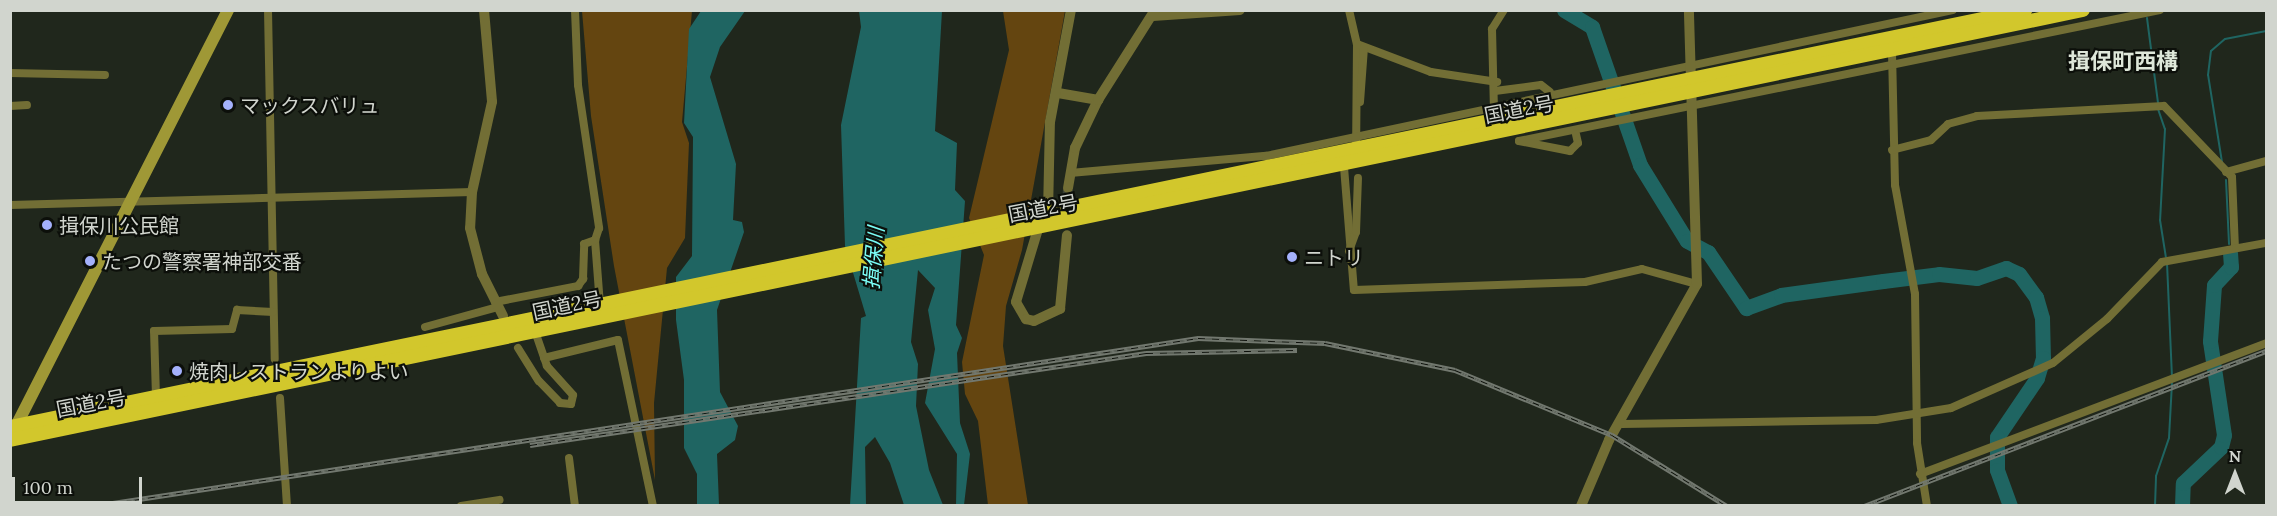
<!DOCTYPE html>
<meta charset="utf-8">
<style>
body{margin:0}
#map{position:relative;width:2277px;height:516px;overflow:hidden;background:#20271c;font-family:Lora,"Noto Sans JP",serif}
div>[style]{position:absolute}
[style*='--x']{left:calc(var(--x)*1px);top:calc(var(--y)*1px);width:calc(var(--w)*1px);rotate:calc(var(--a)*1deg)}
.green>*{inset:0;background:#644510}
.water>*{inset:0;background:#1f6562}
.stream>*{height:2px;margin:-1px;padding:0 1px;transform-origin:1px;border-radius:1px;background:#1f6562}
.river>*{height:15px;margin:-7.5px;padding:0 7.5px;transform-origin:7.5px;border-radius:7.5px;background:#1f6562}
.tertiary-tunnel>*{height:10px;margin-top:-5px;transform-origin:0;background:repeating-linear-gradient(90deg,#3b4137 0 10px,transparent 0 15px)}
.minor>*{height:8px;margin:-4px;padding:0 4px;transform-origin:4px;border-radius:4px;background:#726e35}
.tertiary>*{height:10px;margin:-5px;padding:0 5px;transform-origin:5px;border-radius:5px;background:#726e35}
.secondary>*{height:12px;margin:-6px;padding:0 6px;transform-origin:6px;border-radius:6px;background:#9f9836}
.trunk>*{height:14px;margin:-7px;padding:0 7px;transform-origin:7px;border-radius:7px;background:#d2c72c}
.rail>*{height:4.5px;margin-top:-2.25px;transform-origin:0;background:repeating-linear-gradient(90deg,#0c0f0a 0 7px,#72786f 0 14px);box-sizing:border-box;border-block:2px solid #72786f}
.dots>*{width:16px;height:16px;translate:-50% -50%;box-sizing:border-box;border:3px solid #0c0f0a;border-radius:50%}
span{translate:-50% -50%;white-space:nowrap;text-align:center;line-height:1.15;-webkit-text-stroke:4.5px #0c0f0a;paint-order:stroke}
.poi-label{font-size:20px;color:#d1d5ce}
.left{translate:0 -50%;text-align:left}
.street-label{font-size:20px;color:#d1d5ce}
.water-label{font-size:21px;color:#7bfdf6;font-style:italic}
.quarter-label{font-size:22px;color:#dee7d9;font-weight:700}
.frame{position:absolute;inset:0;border:12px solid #d1d5ce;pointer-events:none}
.north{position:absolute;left:2205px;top:444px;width:60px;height:60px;-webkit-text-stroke:4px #0c0f0a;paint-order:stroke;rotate:0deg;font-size:16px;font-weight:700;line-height:24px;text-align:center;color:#d1d5ce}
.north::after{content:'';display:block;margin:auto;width:21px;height:27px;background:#d1d5ce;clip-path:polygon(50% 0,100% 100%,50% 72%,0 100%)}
.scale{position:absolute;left:12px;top:477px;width:130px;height:27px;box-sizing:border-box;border:3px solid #d1d5ce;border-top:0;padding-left:8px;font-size:18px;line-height:21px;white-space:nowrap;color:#d1d5ce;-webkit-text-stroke:4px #0c0f0a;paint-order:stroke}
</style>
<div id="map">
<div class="green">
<i style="clip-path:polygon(582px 11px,692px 11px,682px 122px,689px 143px,685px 238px,667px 268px,654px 403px,655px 480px,614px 266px,591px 116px)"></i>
<i style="clip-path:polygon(1003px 11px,1065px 11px,1022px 250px,1006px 306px,1003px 346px,1028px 505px,988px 505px,978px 421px,965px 394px,962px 362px,984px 255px,969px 218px,1009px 50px)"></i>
</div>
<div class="water">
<i style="clip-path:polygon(701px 11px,745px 11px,720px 47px,710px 77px,736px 164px,733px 220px,742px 222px,744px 232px,717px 310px,720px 392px,738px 426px,735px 440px,717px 454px,719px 505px,697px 505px,697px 474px,684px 448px,684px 380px,676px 320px,676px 277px,692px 256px,693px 137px,684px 123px,689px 29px)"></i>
<i style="clip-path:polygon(859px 11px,942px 11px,935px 131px,957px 143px,955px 190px,965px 201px,956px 325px,962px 338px,957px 353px,960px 423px,970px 454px,964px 505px,956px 505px,957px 454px,925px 403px,935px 349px,928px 310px,935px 288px,918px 270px,911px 342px,918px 364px,916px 406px,929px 470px,943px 505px,904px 505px,890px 463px,875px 437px,865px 447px,866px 505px,850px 505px,861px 318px,866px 316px,845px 246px,841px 125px,861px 27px)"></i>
</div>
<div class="stream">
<i style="--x:2147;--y:18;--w:86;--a:82.6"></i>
<i style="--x:2158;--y:109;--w:21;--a:71"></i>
<i style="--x:2165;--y:129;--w:91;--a:93.1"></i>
<i style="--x:2160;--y:220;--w:37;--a:81"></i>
<i style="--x:2222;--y:162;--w:88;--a:-99.1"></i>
<i style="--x:2208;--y:75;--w:24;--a:-83"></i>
<i style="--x:2211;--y:51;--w:18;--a:-41"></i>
<i style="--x:2225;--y:39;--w:42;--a:-11"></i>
<i style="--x:2226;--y:180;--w:64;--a:87.3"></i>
<i style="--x:2167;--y:263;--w:114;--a:87.5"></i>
<i style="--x:2155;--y:506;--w:30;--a:-88"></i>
<i style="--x:2156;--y:476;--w:40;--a:-71.1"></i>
<i style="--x:2169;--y:438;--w:55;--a:-86.9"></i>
</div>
<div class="river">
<i style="--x:1564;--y:10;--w:33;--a:31"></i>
<i style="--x:1592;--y:27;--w:146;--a:70.8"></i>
<i style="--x:1640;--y:165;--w:89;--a:58.3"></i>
<i style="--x:1687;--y:241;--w:24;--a:28"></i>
<i style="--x:1708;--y:252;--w:68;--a:55.8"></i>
<i style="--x:1746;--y:308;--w:37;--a:-20"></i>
<i style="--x:1781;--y:295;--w:103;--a:-7.8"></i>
<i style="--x:1883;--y:281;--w:56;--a:-7.1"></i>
<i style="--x:1939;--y:274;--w:38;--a:6"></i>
<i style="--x:1977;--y:278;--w:31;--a:-19"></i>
<i style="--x:2006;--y:268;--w:14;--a:25"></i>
<i style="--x:2019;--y:274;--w:29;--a:54"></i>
<i style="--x:2036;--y:297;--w:22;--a:74"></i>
<i style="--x:2042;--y:318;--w:40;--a:88.6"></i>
<i style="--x:2043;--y:358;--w:21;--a:107"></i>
<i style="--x:2037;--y:378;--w:71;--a:124.1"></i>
<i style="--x:1997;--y:437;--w:33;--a:90"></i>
<i style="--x:1997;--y:470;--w:38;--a:70"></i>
<i style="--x:2182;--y:506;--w:23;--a:-88"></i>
<i style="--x:2183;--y:483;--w:52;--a:-43.5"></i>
<i style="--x:2221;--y:447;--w:12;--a:-76"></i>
<i style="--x:2224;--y:435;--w:95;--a:-98.5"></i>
<i style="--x:2210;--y:341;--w:56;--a:-85.9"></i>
<i style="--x:2214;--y:285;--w:25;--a:-47"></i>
<i style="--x:2231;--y:267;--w:14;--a:-94"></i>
</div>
<div class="tertiary-tunnel">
<i style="--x:1067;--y:215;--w:27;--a:-88"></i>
</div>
<div class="minor">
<i style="--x:268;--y:10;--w:349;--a:88.9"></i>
<i style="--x:575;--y:10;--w:75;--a:87.7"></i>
<i style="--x:578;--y:85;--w:145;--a:81.6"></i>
<i style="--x:599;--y:228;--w:13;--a:108"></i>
<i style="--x:1349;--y:10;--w:35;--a:77"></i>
<i style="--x:1357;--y:44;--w:106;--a:90.5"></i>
<i style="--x:1357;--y:44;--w:79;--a:20.7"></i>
<i style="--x:1431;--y:72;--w:67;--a:8.6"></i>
<i style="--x:1892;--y:52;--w:133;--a:88.7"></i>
<i style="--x:1895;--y:185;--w:111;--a:79.6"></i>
<i style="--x:1915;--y:294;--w:149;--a:89.2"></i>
<i style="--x:1917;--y:443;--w:64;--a:81"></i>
<i style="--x:10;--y:73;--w:95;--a:1.2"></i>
<i style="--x:1495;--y:91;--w:46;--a:-7.4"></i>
<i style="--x:1541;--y:85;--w:11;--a:38"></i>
<i style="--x:1360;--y:102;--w:55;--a:-85.8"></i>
<i style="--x:10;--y:106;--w:17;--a:-3"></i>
<i style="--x:1494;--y:111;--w:82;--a:-91.4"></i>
<i style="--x:1492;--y:29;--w:22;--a:-58"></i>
<i style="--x:1519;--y:141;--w:654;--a:-11.55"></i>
<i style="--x:1519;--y:141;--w:52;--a:11.1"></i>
<i style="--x:1570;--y:151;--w:11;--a:-45"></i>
<i style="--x:1578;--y:143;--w:9;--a:-103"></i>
<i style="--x:1892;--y:150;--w:40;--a:-14.4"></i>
<i style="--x:1931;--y:140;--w:23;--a:-43"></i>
<i style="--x:1948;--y:124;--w:30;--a:-15"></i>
<i style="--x:1977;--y:116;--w:187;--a:-3.1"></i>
<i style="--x:2164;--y:106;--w:98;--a:46.2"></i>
<i style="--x:2232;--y:177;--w:71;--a:87.6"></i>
<i style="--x:1344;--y:167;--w:123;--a:85.4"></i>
<i style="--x:1354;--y:290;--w:231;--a:-2"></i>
<i style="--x:1585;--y:282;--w:58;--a:-12.8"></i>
<i style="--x:1642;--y:269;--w:57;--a:15.3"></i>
<i style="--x:2226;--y:172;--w:41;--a:-15.4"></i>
<i style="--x:1070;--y:173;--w:197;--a:-5"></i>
<i style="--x:1266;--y:156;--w:702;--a:-12"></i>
<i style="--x:10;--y:205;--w:462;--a:-1.6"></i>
<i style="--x:595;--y:240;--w:65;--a:85.6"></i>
<i style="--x:1349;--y:251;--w:20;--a:-70"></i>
<i style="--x:1356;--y:232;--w:54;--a:-87.9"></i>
<i style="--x:495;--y:302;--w:85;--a:-10.9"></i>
<i style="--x:578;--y:286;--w:9;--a:-54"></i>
<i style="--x:583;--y:279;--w:35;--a:-88"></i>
<i style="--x:584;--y:244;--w:12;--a:-20"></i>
<i style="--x:425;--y:327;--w:76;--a:-15.3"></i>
<i style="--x:518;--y:348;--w:39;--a:58"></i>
<i style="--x:539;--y:381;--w:30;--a:46"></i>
<i style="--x:560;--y:403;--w:11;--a:5"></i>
<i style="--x:571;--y:404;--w:9;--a:-77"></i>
<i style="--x:573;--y:395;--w:39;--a:-132"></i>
<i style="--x:547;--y:366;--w:36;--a:-109"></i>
<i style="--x:544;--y:358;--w:76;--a:-13.7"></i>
<i style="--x:618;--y:340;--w:170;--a:78.1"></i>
<i style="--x:156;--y:397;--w:66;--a:-91.7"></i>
<i style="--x:154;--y:331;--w:78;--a:-1.5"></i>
<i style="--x:232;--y:329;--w:20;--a:-75"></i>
<i style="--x:237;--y:310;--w:36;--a:3"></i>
<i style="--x:280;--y:398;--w:108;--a:86.3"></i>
<i style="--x:1622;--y:424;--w:254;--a:-0.9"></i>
<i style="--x:1876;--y:420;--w:76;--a:-9.1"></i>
<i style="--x:1951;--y:408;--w:111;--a:-23.8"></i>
<i style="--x:2053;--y:363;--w:70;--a:-39.2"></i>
<i style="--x:2107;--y:319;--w:79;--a:-46"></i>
<i style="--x:2162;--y:262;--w:106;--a:-10.4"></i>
<i style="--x:569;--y:458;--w:48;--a:82.9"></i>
<i style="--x:1920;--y:474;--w:370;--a:-20.7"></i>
<i style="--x:461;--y:506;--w:39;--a:-9"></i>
</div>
<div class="tertiary">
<i style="--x:484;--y:10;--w:92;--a:85"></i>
<i style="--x:492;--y:102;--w:92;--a:102.5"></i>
<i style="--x:472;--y:192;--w:36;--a:93"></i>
<i style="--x:470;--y:228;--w:48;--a:75.4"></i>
<i style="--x:482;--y:274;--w:47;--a:63.4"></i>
<i style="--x:1153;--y:16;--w:87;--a:-3.9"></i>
<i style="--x:1058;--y:93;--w:41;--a:9.9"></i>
<i style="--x:1068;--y:188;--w:41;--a:-80.1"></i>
<i style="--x:1075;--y:148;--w:53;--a:-64.4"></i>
<i style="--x:1098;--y:100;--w:107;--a:-57.7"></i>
<i style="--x:1048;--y:214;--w:92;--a:-88.8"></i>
<i style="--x:1050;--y:122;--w:114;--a:-79.4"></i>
<i style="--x:1038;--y:229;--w:76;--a:106.8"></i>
<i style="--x:1016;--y:302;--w:20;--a:60"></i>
<i style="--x:1026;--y:319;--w:8;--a:14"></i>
<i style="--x:1034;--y:321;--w:29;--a:-25"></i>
<i style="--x:1060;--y:309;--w:74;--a:-84.6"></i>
<i style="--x:1581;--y:506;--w:72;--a:-67"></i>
<i style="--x:1609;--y:440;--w:179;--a:-60.6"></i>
<i style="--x:1697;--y:284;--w:274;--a:-91.7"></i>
</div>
<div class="secondary">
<i style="--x:13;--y:432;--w:474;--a:-63"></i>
</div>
<div class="trunk">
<i style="--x:10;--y:427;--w:2058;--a:-11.69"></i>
<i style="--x:10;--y:440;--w:2117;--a:-11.72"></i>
</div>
<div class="rail">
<i style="--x:530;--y:445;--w:623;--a:-8.49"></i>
<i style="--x:1146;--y:353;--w:151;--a:-1.1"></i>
<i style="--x:93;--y:506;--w:1118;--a:-8.64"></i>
<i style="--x:1198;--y:338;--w:127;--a:2.3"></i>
<i style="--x:1325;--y:343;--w:133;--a:11.7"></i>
<i style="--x:1455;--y:370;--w:170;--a:22.5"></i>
<i style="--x:1612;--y:435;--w:135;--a:31.7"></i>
<i style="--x:1864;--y:506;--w:431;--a:-21.1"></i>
</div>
<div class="dots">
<i style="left:228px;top:105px;background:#a4b1fc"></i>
<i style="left:47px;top:225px;background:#a4b1fc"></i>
<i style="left:1292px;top:257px;background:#a4b1fc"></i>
<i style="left:90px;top:261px;background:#a4b1fc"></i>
<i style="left:177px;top:371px;background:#a4b1fc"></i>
</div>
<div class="poi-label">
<span class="left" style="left:240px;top:105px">マックスバリュ</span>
<span class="left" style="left:59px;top:225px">揖保川公民館</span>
<span class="left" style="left:1304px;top:257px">ニトリ</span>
<span class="left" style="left:102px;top:261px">たつの警察署神部交番</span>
<span class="left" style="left:189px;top:371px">焼肉レストランよりよい</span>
</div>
<div class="street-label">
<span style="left:1519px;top:109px;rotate:-11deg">国道2号</span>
<span style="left:1043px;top:208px;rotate:-11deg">国道2号</span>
<span style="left:567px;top:305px;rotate:-12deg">国道2号</span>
<span style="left:91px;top:403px;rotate:-11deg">国道2号</span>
</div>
<div class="water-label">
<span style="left:874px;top:258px;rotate:-85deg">揖保川</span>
</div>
<div class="quarter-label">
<span style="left:2123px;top:62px">揖保町西構</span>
</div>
<div class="frame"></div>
<div class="north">N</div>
<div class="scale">100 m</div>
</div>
